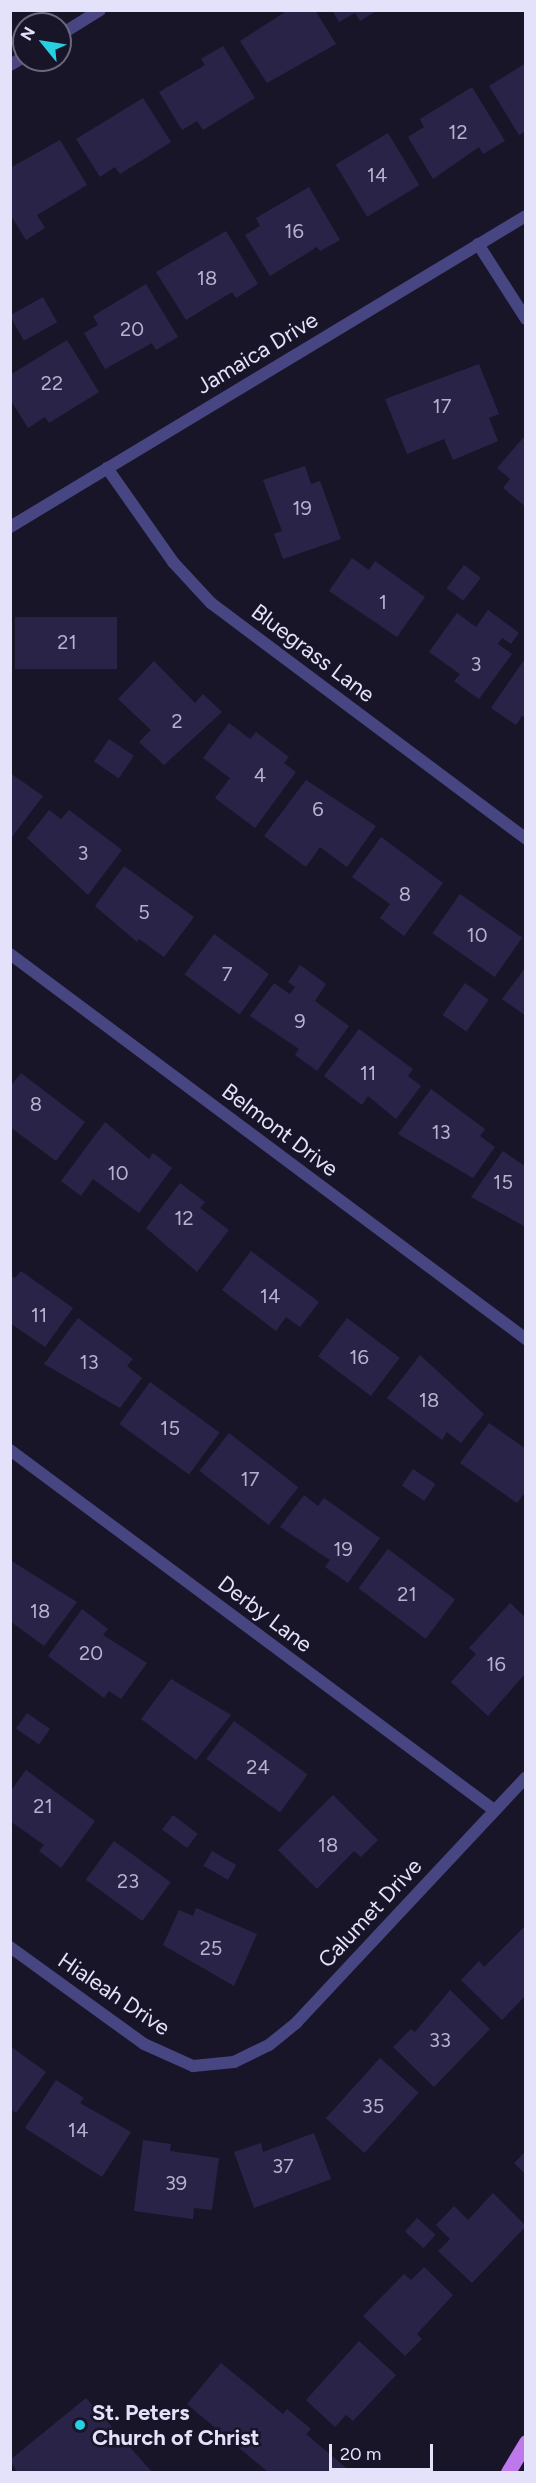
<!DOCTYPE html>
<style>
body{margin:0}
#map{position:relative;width:536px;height:2483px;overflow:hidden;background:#181529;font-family:Figtree,sans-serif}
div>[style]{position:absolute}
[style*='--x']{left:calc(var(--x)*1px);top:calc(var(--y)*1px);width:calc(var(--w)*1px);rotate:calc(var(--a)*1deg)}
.building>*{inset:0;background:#2a2348;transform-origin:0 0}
.minor>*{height:12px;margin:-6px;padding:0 6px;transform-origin:6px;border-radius:6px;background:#484682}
.primary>*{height:15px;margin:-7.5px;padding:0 7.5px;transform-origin:7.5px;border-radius:7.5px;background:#bf77ec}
.dots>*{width:16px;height:16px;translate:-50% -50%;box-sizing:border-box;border:3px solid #181529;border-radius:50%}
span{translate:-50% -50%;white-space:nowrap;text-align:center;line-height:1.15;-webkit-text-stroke:5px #181529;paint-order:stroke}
.number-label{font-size:20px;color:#b6b2ce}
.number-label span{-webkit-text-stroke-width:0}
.street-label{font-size:22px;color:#e4e1fb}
.poi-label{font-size:22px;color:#e4e1fb;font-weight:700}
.left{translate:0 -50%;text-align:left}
.frame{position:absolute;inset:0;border:12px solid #e4e1fb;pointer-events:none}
.north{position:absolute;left:12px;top:12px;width:60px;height:60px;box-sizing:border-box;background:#181529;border:2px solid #6a677d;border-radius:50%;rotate:300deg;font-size:16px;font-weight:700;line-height:24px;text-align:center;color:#e4e1fb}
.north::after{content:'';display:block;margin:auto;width:21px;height:27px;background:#27d0e1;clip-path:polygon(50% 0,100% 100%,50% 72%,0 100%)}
.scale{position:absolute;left:329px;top:2444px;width:104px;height:27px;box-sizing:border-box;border:3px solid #e4e1fb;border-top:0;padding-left:8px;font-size:18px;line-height:21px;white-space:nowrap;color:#e4e1fb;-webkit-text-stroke:4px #181529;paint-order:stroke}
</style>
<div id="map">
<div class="building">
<i style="clip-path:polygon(288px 10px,315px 10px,336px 44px,267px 83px,240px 41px)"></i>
<i style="clip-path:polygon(332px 10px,378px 10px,360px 21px,355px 13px,339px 22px)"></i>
<i style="clip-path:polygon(223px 46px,255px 98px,203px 130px,197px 121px,182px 130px,159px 92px,205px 65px,201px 59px)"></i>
<i style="clip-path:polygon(526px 63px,526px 131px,519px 135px,489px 86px)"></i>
<i style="clip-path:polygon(472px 87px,505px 141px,483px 154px,479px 147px,433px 179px,408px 137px,424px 127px,420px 119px)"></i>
<i style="clip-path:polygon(143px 98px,171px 142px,120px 174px,115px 167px,100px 177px,76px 139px)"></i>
<i style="left:388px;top:133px;width:61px;height:61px;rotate:59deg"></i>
<i style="clip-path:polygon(60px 140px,87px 185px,37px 215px,45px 228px,26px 240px,10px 214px,10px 168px)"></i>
<i style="clip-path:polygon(309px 187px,340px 240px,320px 251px,317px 247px,270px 276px,245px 235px,260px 226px,256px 218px)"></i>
<i style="clip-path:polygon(226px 231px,258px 284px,236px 298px,232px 292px,186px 320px,156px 272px)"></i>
<i style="clip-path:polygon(146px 284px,178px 337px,156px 350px,152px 343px,105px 369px,84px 333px,98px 325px,93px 316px)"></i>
<i style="left:43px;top:297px;width:29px;height:38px;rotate:61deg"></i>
<i style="clip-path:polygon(67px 340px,99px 392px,49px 423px,45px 417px,28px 428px,10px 399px,10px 375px)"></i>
<i style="clip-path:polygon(479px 364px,499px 414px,489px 418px,498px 441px,453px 460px,444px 439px,407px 454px,385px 399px)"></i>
<i style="clip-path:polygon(523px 438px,526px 440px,526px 507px,503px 488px,510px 479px,497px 468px)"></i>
<i style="clip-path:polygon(305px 466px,311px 484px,320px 481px,341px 539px,283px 559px,274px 534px,282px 531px,263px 480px)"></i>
<i style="clip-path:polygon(352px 558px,369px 570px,375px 561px,425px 597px,397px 637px,329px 591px)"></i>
<i style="left:464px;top:565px;width:21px;height:29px;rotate:37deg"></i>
<i style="clip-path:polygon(488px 610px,519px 633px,511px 644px,502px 638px,498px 644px,512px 654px,479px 699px,454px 681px,460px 674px,429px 652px,457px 613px,476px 627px)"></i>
<i style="left:15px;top:617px;width:102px;height:52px"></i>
<i style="clip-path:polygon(526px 657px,526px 718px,522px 716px,516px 725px,491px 708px)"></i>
<i style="clip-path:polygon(154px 661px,195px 703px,203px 694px,222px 712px,164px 765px,139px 742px,151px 730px,118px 699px)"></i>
<i style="clip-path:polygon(229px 723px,250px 739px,256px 732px,289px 757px,284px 763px,296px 772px,255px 828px,215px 798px,230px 778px,203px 758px)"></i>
<i style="left:109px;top:739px;width:30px;height:27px;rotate:34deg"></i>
<i style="clip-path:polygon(10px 773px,43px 796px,12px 837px,10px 836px)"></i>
<i style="clip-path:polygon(306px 780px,376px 826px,347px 867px,320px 847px,306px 867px,264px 836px)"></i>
<i style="clip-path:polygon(49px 810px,61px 819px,69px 810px,122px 850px,88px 895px,27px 838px)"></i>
<i style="clip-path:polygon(381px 837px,443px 883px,404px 936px,380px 918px,390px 904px,352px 877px)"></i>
<i style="clip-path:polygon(124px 866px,194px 917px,164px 957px,139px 939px,137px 942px,95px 906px)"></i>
<i style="left:460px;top:894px;width:76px;height:48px;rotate:35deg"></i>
<i style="left:214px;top:934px;width:68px;height:50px;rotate:36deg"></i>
<i style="clip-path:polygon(300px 965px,326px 984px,315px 1001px,349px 1026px,317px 1071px,295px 1055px,299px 1049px,250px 1016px,274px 983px,290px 994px,295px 987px,288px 982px)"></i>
<i style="clip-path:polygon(526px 967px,526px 1016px,502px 999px)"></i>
<i style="left:465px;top:983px;width:29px;height:39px;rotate:35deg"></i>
<i style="clip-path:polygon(359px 1029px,413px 1069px,408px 1076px,421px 1086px,396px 1119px,368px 1096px,362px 1105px,324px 1076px)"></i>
<i style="clip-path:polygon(21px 1073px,85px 1122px,56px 1161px,10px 1127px,10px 1087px)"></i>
<i style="clip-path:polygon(431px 1089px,485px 1129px,480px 1136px,495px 1147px,473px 1178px,398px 1134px)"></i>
<i style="clip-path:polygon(105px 1122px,149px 1159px,153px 1153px,172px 1168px,139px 1213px,93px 1179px,81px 1196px,61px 1181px)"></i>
<i style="clip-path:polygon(503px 1151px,526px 1167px,526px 1227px,471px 1197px)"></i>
<i style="clip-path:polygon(180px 1183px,205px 1202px,200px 1208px,229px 1230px,197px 1272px,146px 1228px)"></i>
<i style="clip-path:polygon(251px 1251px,319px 1302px,300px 1327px,286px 1317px,276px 1331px,222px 1290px)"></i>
<i style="clip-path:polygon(21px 1271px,73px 1308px,45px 1347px,10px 1323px,10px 1275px,15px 1278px)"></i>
<i style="clip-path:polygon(78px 1318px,133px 1359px,127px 1366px,142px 1378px,120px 1408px,44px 1364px)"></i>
<i style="left:347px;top:1318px;width:66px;height:48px;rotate:37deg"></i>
<i style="clip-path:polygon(420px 1355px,484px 1414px,461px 1443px,447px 1432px,442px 1440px,387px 1398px)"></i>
<i style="left:150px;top:1382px;width:86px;height:52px;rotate:36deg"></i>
<i style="clip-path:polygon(489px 1423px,526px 1449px,526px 1491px,517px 1503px,460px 1463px)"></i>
<i style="left:229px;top:1433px;width:88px;height:48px;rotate:38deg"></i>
<i style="left:413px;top:1469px;width:27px;height:20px;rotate:34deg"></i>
<i style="clip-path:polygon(304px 1495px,318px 1506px,324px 1498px,380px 1538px,348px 1583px,325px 1567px,330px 1560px,280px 1527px)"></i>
<i style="left:388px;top:1549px;width:84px;height:49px;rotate:37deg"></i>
<i style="clip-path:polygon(10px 1560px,77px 1602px,44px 1646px,10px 1621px)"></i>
<i style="clip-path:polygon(510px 1603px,526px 1618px,526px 1673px,488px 1716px,451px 1682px,476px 1654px,469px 1648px)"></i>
<i style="clip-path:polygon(82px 1609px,108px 1629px,103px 1635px,147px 1663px,121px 1699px,109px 1691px,104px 1698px,48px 1656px)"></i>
<i style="clip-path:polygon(171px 1679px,231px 1715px,196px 1760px,141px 1719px)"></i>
<i style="left:27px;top:1713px;width:28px;height:19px;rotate:35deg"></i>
<i style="left:234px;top:1721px;width:91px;height:47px;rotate:36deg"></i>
<i style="clip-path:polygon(26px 1770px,95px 1821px,61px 1868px,39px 1851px,44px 1845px,10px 1821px,10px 1792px)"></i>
<i style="clip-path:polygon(333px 1795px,378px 1840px,361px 1857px,354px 1851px,317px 1889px,278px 1850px)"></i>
<i style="left:173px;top:1815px;width:31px;height:18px;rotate:37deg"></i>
<i style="left:114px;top:1841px;width:70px;height:48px;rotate:36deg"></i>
<i style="left:212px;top:1851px;width:28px;height:17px;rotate:30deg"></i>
<i style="clip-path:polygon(196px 1908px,257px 1934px,234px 1986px,163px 1945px,179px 1910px,193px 1916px)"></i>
<i style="clip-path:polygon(524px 1927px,526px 1995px,502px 2020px,461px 1980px,479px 1961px,484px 1967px)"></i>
<i style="clip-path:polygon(450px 1990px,490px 2029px,434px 2087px,393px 2047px,411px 2029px,415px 2032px)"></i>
<i style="clip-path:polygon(10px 2046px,46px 2072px,16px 2113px,10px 2109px)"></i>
<i style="left:380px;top:2058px;width:52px;height:81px;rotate:42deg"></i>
<i style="clip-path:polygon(56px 2080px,84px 2098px,80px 2103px,131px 2132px,102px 2177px,25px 2128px)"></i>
<i style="clip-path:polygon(314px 2133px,331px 2179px,254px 2208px,234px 2152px,261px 2143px,263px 2152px)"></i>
<i style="clip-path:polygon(143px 2140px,171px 2144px,170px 2151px,219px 2158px,212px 2210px,194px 2208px,193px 2219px,134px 2211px)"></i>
<i style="clip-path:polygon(526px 2151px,526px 2175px,514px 2163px)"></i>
<i style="clip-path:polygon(493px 2193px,526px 2226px,472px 2283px,438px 2251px,450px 2239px,436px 2225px,454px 2206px,468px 2220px)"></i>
<i style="left:417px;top:2218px;width:25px;height:18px;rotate:42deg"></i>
<i style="clip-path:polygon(424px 2267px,453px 2295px,417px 2334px,422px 2339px,405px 2356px,363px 2316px,404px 2274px,411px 2280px)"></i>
<i style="clip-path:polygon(359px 2341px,396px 2375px,353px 2421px,346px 2415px,335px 2427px,306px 2400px)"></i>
<i style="clip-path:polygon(221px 2363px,283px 2414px,287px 2409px,311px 2429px,306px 2434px,351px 2472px,268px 2472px,187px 2404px)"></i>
<i style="clip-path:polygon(86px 2398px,152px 2472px,17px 2472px,10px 2460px)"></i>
</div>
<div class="minor">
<i style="--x:60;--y:35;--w:47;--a:-32"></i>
<i style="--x:10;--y:65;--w:16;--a:-30"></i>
<i style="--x:478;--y:244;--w:89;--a:57.4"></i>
<i style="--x:107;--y:468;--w:115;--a:54.9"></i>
<i style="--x:173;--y:562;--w:56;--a:47.2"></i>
<i style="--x:211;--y:603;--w:394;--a:36.8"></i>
<i style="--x:10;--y:527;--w:602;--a:-31.08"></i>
<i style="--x:10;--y:954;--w:644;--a:36.73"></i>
<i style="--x:10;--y:1450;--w:603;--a:36.64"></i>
<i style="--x:10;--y:1947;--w:165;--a:35.9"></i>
<i style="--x:144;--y:2044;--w:54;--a:24.2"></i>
<i style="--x:193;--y:2066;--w:41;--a:-5.6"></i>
<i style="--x:234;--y:2062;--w:39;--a:-26"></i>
<i style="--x:269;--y:2045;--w:36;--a:-39"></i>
<i style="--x:297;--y:2022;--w:335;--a:-46.9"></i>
</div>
<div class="primary">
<i style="--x:508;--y:2472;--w:35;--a:-59"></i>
</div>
<div class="dots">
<i style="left:80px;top:2425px;background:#27d0e1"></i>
</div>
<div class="number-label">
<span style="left:458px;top:132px">12</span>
<span style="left:377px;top:175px">14</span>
<span style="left:294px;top:231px">16</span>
<span style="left:207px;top:278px">18</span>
<span style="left:132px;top:329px">20</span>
<span style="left:52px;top:383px">22</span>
<span style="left:442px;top:406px">17</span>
<span style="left:302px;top:508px">19</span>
<span style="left:383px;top:602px">1</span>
<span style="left:67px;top:642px">21</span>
<span style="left:476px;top:664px">3</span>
<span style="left:177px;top:721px">2</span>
<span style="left:260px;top:775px">4</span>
<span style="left:318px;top:809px">6</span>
<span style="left:83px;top:853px">3</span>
<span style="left:405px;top:894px">8</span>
<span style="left:144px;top:912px">5</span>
<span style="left:477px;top:935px">10</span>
<span style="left:227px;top:974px">7</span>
<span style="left:300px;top:1021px">9</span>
<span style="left:368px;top:1073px">11</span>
<span style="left:36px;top:1104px">8</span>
<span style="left:441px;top:1132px">13</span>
<span style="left:118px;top:1173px">10</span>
<span style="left:503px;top:1182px">15</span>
<span style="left:184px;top:1218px">12</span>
<span style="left:270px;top:1296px">14</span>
<span style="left:39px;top:1315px">11</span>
<span style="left:359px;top:1357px">16</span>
<span style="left:89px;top:1362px">13</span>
<span style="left:429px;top:1400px">18</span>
<span style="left:170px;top:1428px">15</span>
<span style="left:250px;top:1479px">17</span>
<span style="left:343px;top:1549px">19</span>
<span style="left:407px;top:1594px">21</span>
<span style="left:40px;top:1611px">18</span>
<span style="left:91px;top:1653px">20</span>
<span style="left:496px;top:1664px">16</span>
<span style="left:258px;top:1767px">24</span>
<span style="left:43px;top:1806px">21</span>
<span style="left:328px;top:1845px">18</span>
<span style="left:128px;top:1881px">23</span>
<span style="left:211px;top:1948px">25</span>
<span style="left:440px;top:2040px">33</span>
<span style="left:373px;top:2106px">35</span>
<span style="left:78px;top:2130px">14</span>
<span style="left:283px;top:2166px">37</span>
<span style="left:176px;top:2183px">39</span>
</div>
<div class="street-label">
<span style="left:257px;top:353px;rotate:-31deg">Jamaica Drive</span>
<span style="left:313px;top:653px;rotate:37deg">Bluegrass Lane</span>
<span style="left:280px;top:1130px;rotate:37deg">Belmont Drive</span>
<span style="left:265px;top:1614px;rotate:37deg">Derby Lane</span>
<span style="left:370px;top:1913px;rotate:-47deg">Calumet Drive</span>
<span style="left:114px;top:1994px;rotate:34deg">Hialeah Drive</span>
</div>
<div class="poi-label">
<span class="left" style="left:92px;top:2425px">St. Peters<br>Church of Christ</span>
</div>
<div class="frame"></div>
<div class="north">N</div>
<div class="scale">20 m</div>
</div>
